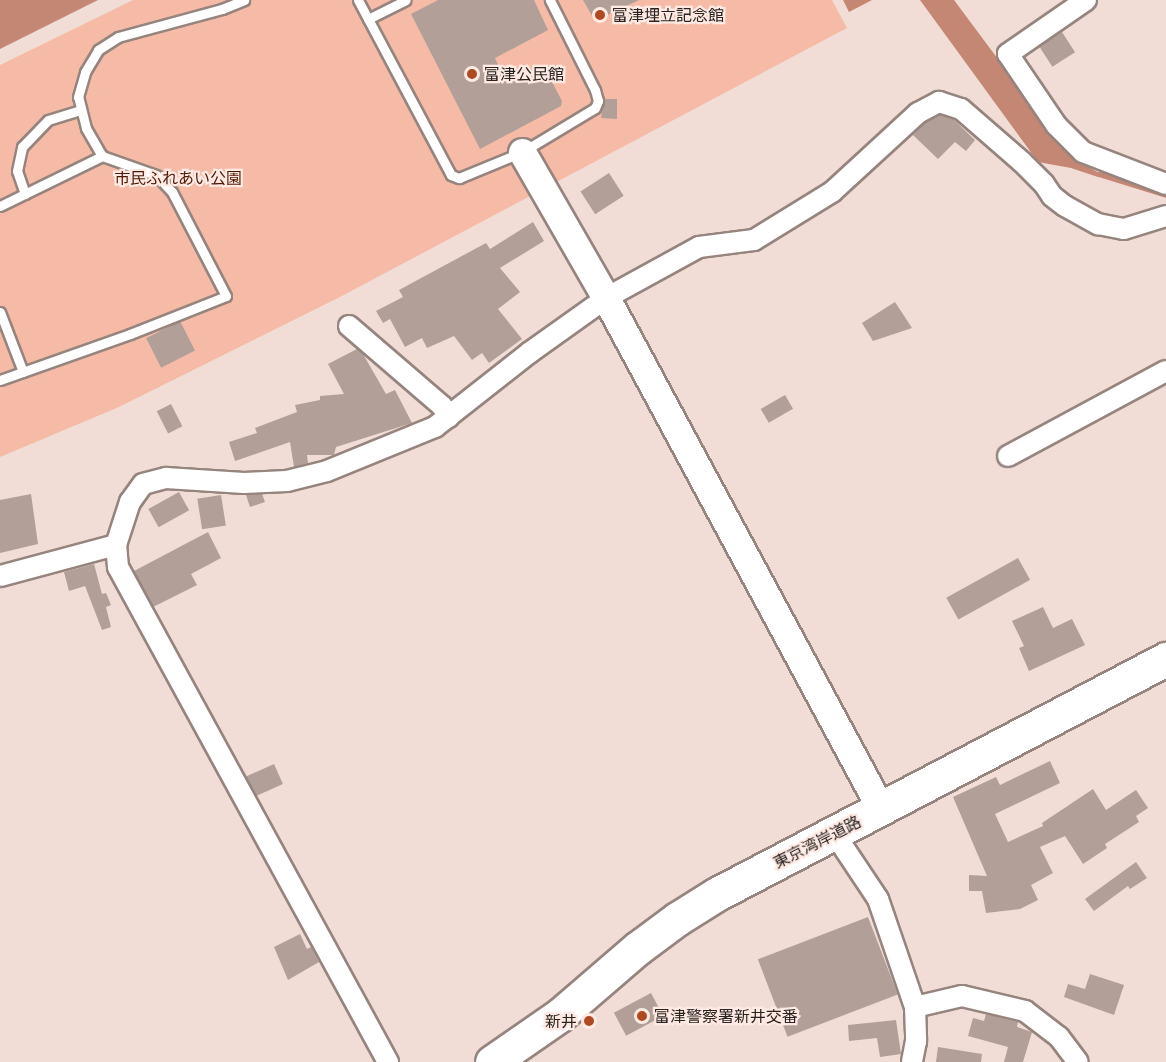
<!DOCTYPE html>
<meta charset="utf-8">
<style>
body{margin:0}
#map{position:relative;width:1166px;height:1062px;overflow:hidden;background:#f1ddd6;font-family:Inter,"Noto Sans JP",sans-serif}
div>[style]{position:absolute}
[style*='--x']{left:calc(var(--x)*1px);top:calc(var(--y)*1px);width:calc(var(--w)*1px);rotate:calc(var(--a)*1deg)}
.green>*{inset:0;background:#f5bba7}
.water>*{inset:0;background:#c38773}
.stream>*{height:5px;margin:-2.5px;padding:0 2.5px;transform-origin:2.5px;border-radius:2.5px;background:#c38773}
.building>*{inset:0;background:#b19f98;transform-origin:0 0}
.roads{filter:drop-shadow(2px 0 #96847e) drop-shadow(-2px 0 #96847e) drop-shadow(0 2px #96847e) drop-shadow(0 -2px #96847e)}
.lane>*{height:9px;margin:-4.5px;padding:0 4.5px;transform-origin:4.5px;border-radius:4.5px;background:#fff}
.street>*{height:20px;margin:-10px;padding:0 10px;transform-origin:10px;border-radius:10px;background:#fff}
.secondary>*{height:27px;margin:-13.5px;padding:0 13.5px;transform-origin:13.5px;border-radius:13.5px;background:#fff}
.highway>*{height:33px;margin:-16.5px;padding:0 16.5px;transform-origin:16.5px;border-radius:16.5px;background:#fff}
.dots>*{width:16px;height:16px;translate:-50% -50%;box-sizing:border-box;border:3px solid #feeae3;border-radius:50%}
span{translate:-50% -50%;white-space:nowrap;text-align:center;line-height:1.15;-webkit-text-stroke:4.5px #feeae3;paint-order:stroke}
.poi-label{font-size:16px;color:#2a2320}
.left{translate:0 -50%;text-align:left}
.right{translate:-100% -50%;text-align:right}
.park-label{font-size:16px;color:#501904}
.street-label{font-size:16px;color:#2a2320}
</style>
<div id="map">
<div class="green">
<i style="clip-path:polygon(133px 0,832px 0,847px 28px,338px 298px,119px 407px,0 457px,0 65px)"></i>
</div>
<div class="water">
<i style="clip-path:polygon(0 0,98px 0,0 49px)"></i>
<i style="clip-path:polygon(843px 0,872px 0,849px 12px)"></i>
<i style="clip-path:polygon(920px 0,954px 0,1065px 149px,1075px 160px,1105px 176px,1098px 177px,1071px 168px,1038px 162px)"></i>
</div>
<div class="stream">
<i style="--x:1099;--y:174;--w:70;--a:17.4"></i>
</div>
<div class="building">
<i style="clip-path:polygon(438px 0,534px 0,548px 30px,495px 58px,507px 84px,537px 67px,545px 69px,562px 101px,561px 106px,480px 149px,411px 14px)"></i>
<i style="clip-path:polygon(583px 0,639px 0,595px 21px)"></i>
<i style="left:1062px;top:32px;width:24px;height:27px;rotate:57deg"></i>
<i style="clip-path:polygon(604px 99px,617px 99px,617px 119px,601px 118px)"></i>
<i style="clip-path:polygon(940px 115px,953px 119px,975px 140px,966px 151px,955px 142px,938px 159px,913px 135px,925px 123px)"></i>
<i style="left:609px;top:173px;width:27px;height:34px;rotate:57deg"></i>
<i style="clip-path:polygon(533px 222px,544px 241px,500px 268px,520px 292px,498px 309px,522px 339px,489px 363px,482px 353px,472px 360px,454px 336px,427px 348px,422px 338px,405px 347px,390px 319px,383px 323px,376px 311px,403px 297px,399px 290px,486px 243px,490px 249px)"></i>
<i style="clip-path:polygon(895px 302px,912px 328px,873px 341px,862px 323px)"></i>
<i style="left:180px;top:321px;width:33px;height:38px;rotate:63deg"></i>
<i style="clip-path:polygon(357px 349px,363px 354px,386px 394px,395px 390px,412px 423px,336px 447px,334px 455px,307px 455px,308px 463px,294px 467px,290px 442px,235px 461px,229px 442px,257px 433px,255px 428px,297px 412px,295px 405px,320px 400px,320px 396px,344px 394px,328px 364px)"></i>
<i style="left:785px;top:395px;width:16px;height:28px;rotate:60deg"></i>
<i style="left:171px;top:404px;width:25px;height:16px;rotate:63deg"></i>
<i style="left:179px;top:492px;width:21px;height:35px;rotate:61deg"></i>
<i style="clip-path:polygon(31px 494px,38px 544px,0 553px,0 500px)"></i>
<i style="clip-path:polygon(262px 494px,265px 502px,250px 507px,246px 495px)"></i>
<i style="left:221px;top:495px;width:31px;height:24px;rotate:81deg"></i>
<i style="clip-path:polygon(208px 532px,221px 558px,191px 574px,197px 585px,153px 607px,134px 571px)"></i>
<i style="left:1018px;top:558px;width:25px;height:82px;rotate:61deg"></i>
<i style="clip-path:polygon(94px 564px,102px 594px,106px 593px,111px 605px,106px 607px,111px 627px,102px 630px,85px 586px,69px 591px,64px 572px)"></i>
<i style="clip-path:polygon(1043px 607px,1053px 628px,1072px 619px,1085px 645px,1029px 671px,1019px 648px,1024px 646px,1012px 621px)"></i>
<i style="clip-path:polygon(1050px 761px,1060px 783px,995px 814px,1008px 842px,1043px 826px,1042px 823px,1093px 789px,1106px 810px,1136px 790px,1148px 808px,1136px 816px,1139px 822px,1105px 844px,1107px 848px,1083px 864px,1065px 836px,1040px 847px,1053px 873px,1031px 885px,1038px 900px,1020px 909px,986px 913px,982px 891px,969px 891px,969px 875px,987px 876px,953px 797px,996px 777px,1000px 785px)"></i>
<i style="left:274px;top:764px;width:22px;height:30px;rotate:66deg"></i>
<i style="clip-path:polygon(1136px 862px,1147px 878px,1130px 889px,1128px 886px,1094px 911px,1085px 899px)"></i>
<i style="left:868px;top:917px;width:83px;height:118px;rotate:69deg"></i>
<i style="clip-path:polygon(300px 934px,307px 949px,311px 947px,319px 962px,288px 980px,274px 947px)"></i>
<i style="clip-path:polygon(1090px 974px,1124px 985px,1114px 1015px,1064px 997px,1068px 984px,1085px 989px)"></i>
<i style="left:651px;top:993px;width:26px;height:42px;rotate:62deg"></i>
<i style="clip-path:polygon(986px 1014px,1018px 1022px,1017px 1027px,1032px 1032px,1023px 1062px,1004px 1062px,1008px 1047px,968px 1036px,973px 1018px,984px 1021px)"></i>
<i style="clip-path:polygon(896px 1020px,901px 1054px,880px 1057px,877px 1038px,849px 1041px,848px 1025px)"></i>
<i style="clip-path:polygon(938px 1047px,982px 1054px,981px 1062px,936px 1062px)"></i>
</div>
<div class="roads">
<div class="lane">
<i style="--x:358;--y:0;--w:198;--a:62"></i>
<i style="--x:451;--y:175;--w:9;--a:21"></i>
<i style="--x:459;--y:178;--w:68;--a:-22.4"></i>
<i style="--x:522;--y:152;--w:85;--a:-31.1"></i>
<i style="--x:595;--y:108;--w:8;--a:-67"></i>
<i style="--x:598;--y:101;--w:11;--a:-105"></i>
<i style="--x:595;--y:90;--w:101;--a:-116.6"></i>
<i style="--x:368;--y:19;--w:42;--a:-26.6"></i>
<i style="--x:25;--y:194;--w:24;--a:-109"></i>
<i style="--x:17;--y:171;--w:25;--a:-78"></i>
<i style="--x:22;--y:147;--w:37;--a:-46"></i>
<i style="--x:48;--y:120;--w:34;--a:-17"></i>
<i style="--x:0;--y:206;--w:114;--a:-26.1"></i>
<i style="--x:0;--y:312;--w:64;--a:69"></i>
<i style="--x:0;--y:380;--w:138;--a:-19.5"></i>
<i style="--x:130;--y:334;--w:103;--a:-21.6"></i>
<i style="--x:226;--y:296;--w:117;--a:-117.4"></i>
<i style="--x:172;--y:192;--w:23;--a:-133"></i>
<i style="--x:156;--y:175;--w:57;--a:-160.6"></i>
<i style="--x:102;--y:156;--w:32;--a:-120"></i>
<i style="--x:86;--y:128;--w:32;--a:-104"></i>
<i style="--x:78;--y:97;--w:26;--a:-74"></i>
<i style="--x:85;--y:72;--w:26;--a:-59"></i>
<i style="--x:98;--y:50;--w:24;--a:-33"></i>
<i style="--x:118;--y:37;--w:108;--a:-15.1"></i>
<i style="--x:222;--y:9;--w:24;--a:-22"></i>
</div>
<div class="street">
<i style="--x:1086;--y:0;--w:95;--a:145.3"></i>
<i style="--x:1008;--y:54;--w:86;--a:55.9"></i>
<i style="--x:1056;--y:125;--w:38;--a:45"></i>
<i style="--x:1083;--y:152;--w:89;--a:21.1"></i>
<i style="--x:349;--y:326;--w:123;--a:40.7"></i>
<i style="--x:442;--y:406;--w:13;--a:61"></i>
<i style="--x:1008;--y:456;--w:179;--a:-28.3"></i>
<i style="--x:0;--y:576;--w:120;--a:-15"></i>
<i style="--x:834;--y:833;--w:79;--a:56.3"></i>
<i style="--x:878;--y:899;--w:114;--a:71.1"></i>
<i style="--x:915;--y:1007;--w:34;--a:88"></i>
<i style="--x:916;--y:1041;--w:21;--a:101"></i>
<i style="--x:915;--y:1007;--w:48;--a:-13.2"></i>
<i style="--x:962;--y:996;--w:65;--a:13.4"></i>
<i style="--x:1025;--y:1011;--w:43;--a:37.4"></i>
<i style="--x:1059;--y:1037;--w:31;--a:53"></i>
<i style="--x:388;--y:1062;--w:564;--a:-118.61"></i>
<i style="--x:118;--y:567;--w:22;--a:-95"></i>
<i style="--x:116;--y:545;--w:45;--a:-72"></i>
<i style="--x:130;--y:502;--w:22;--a:-54"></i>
<i style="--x:143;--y:484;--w:24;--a:-15"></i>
<i style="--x:166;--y:478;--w:78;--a:3.7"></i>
<i style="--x:244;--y:483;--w:43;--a:-2.7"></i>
<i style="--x:287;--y:481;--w:41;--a:-14"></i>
<i style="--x:327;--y:471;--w:117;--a:-22.2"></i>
<i style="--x:435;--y:427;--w:120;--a:-38.2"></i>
<i style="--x:529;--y:353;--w:95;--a:-35.5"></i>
<i style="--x:606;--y:298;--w:106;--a:-28.7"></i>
<i style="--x:699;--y:247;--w:55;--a:-7.3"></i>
<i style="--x:754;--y:240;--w:92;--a:-31.6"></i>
<i style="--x:832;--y:192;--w:117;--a:-42.6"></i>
<i style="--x:918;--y:113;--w:24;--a:-28"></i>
<i style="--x:939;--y:102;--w:23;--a:18"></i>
<i style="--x:961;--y:109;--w:81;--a:41"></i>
<i style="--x:1022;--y:162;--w:31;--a:45"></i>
<i style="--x:1044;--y:184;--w:14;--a:56"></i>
<i style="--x:1052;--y:196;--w:16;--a:38"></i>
<i style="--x:1065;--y:206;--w:38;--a:29"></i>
<i style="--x:1098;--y:224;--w:26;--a:11"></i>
<i style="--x:1124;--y:229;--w:44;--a:-17.2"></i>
</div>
<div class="secondary">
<i style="--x:522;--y:152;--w:168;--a:60.1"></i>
<i style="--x:606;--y:298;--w:580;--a:61.71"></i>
</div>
<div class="highway">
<i style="--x:492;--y:1062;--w:83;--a:-34.7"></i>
<i style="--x:560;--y:1015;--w:103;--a:-40.7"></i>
<i style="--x:638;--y:948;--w:49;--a:-36.6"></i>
<i style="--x:677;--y:919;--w:47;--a:-32"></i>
<i style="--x:717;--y:894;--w:507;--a:-27.63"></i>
</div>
</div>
<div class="dots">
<i style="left:600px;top:15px;background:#b04922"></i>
<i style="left:472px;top:74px;background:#b04922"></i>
<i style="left:642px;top:1016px;background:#b04922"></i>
<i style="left:589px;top:1021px;background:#b04922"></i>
</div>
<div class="poi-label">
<span class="left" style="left:612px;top:15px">富津埋立記念館</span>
<span class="left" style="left:484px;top:74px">富津公民館</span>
<span class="left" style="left:654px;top:1016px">富津警察署新井交番</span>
<span class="right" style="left:577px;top:1021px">新井</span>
</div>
<div class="park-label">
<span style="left:178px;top:178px">市民ふれあい公園</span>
</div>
<div class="street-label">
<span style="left:817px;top:842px;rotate:-27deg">東京湾岸道路</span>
</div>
</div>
